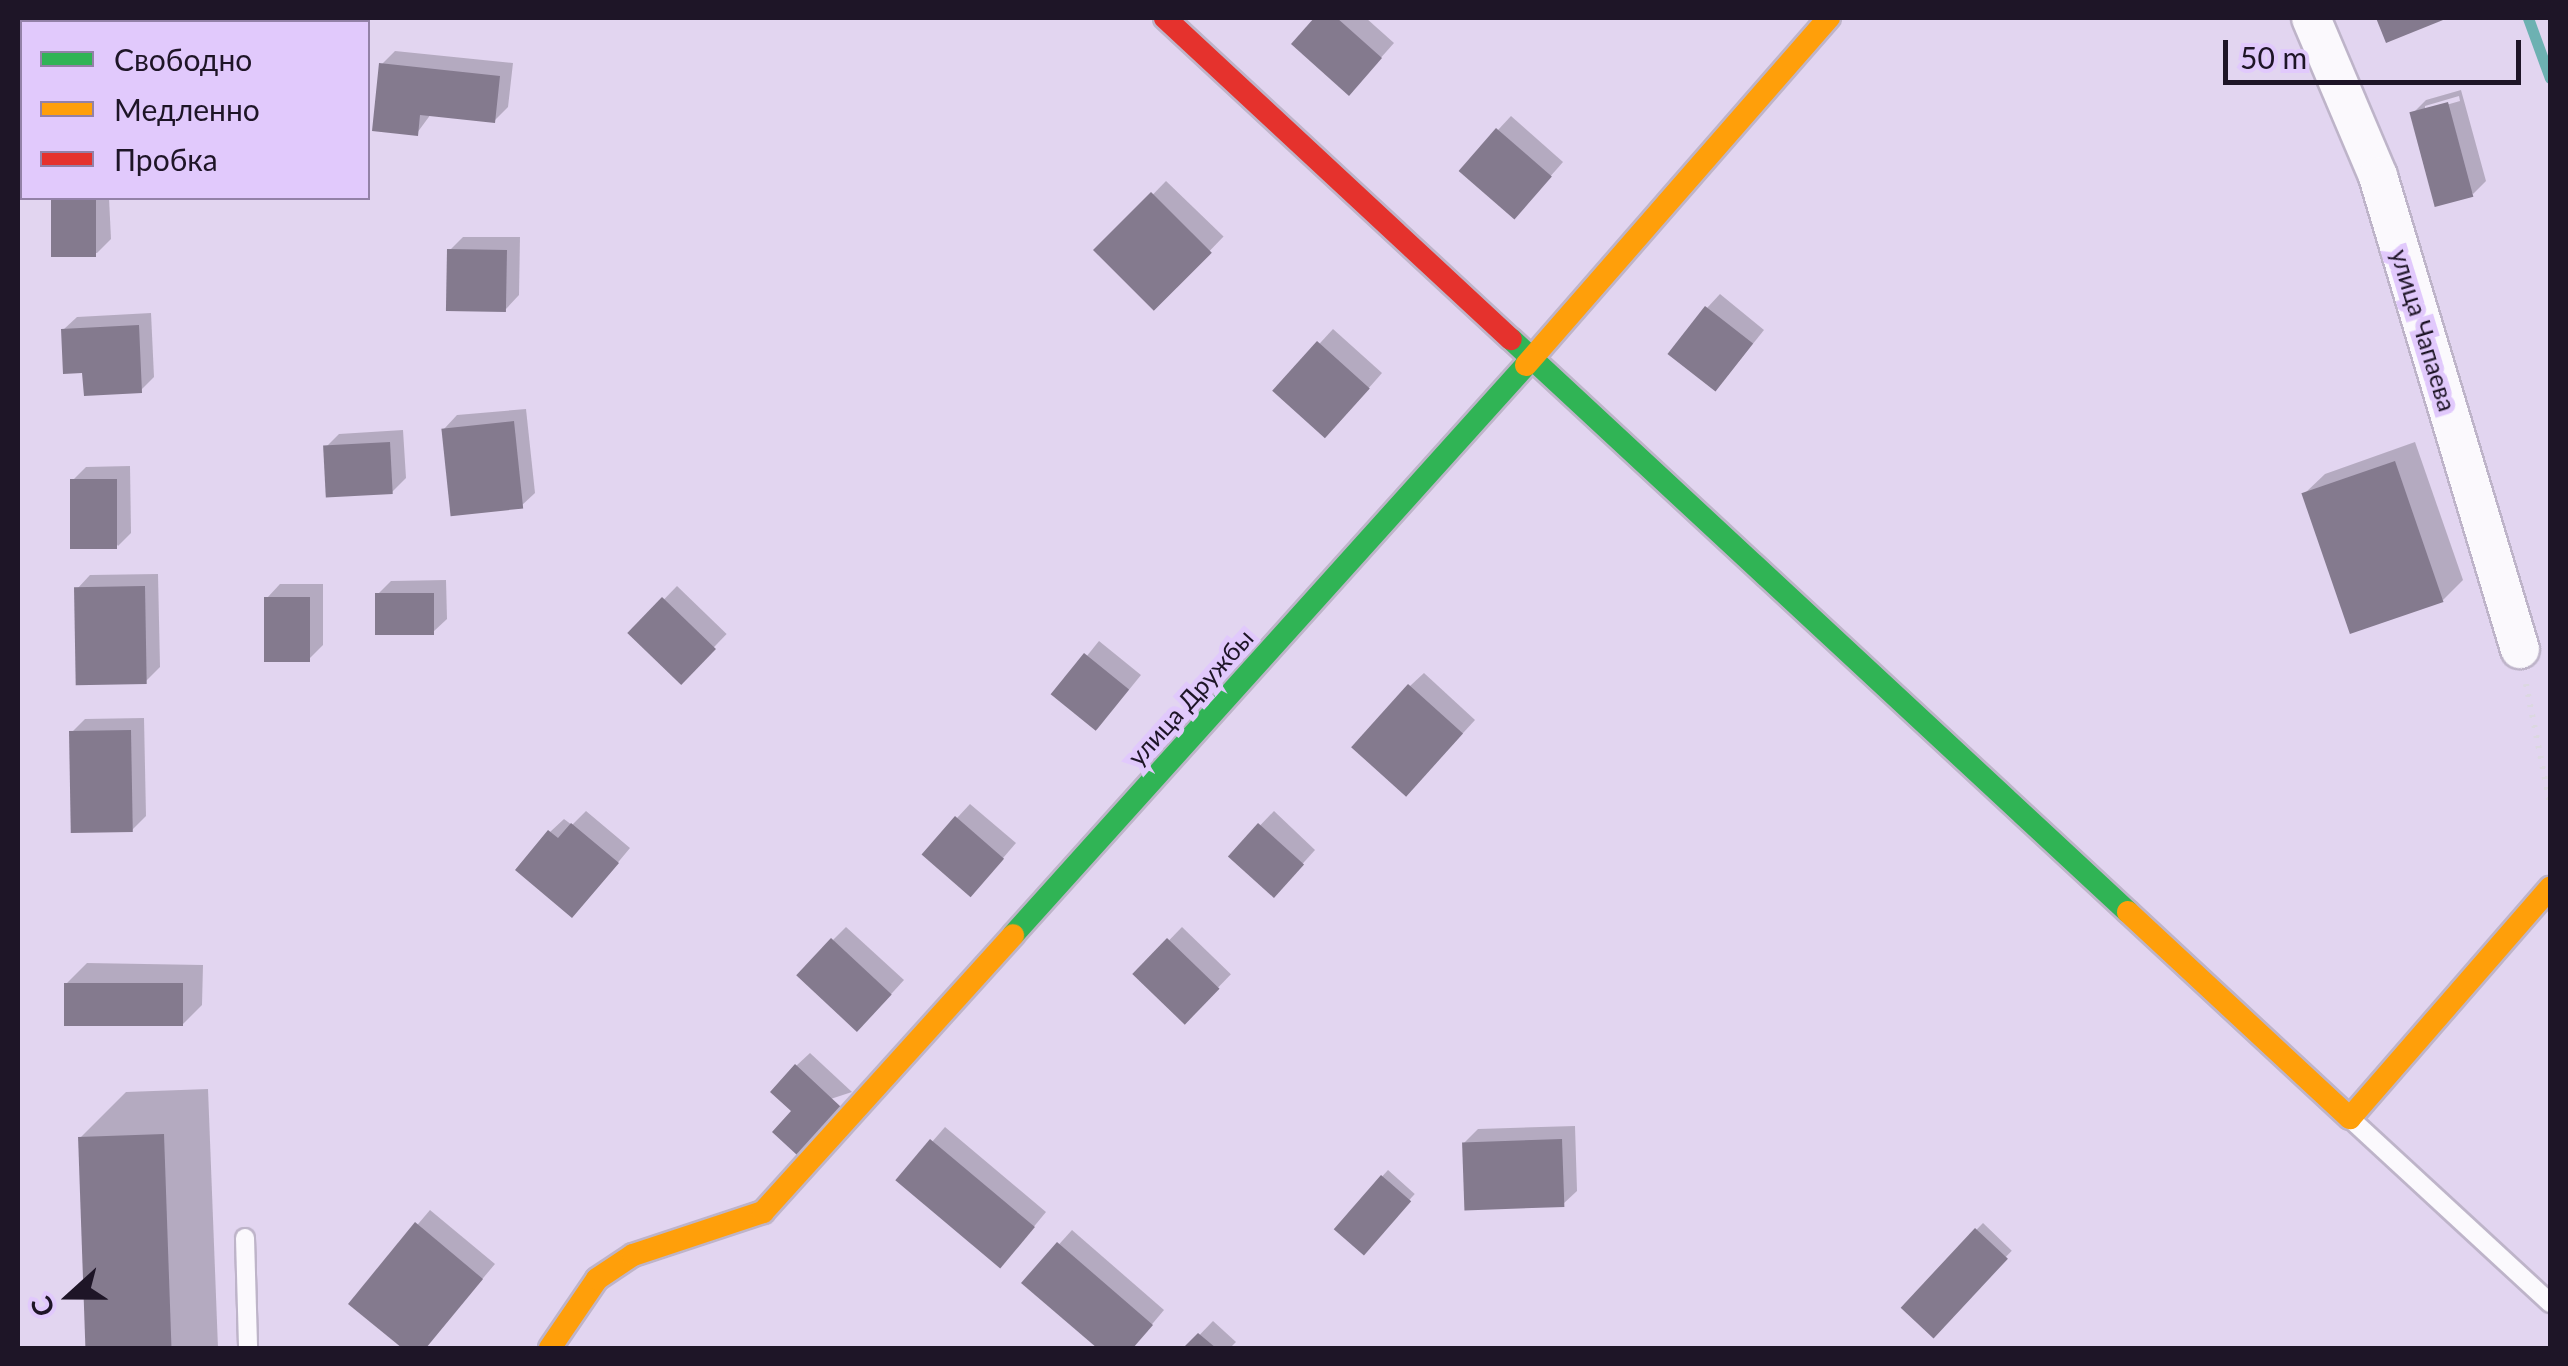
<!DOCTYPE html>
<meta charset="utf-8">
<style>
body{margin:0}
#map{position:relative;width:2568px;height:1366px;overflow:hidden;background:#e2d5f0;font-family:Lato,sans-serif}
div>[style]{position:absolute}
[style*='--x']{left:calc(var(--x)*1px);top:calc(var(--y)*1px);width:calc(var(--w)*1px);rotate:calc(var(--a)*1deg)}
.shadow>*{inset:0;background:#0003;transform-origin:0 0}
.stream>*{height:11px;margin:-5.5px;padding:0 5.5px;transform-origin:5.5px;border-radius:5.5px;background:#6db1b2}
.building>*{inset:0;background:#847a8e;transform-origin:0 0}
.path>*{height:6px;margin-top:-3px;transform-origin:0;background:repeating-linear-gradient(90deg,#dcd8e1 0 2.5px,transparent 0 10.5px)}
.roads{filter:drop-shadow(2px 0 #beb4c9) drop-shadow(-2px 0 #beb4c9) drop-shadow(0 2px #beb4c9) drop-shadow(0 -2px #beb4c9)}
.lane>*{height:18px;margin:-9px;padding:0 9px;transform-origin:9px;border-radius:9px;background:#fbf9fd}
.street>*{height:38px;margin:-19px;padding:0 19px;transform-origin:19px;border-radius:19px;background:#fbf9fd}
.fast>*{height:22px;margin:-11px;padding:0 11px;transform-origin:11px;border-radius:11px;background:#30b455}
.slow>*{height:22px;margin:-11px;padding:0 11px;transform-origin:11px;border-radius:11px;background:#ff9f0a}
.jam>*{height:22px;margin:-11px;padding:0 11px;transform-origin:11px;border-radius:11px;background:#e5322d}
span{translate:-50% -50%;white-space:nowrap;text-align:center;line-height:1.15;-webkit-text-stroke:10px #e1c9fc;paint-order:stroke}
.street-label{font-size:25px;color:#1e1527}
.frame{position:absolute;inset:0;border:20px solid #1e1527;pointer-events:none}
.legend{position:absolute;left:20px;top:20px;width:350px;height:180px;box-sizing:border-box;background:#e1c9fc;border:2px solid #9381a7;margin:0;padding:12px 18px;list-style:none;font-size:30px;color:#1e1527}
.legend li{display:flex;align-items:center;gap:20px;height:50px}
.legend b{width:50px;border:2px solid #9381a7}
.north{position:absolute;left:20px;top:1246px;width:100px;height:100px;-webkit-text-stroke:8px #e1c9fc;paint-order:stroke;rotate:249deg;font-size:28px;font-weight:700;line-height:40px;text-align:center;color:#1e1527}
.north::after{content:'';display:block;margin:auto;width:35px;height:45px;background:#1e1527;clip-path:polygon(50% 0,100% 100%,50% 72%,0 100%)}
.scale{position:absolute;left:2223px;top:40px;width:298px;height:45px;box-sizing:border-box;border:5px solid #1e1527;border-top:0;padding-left:12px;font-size:30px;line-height:35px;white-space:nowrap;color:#1e1527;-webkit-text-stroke:8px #e1c9fc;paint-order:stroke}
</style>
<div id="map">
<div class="shadow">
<i style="clip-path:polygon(1317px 18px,1366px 18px,1394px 43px,1362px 79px,1294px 43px)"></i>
<i style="clip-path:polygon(79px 19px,117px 22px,75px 22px)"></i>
<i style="clip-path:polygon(395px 51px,513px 63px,508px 107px,494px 121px,431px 114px,417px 133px,382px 64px)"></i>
<i style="clip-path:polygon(evenodd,2461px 90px,2486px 181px,2473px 194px,2413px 113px,2426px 100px,2461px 90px,2459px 96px,2460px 101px,2425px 111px,2425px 106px,2459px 96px)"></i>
<i style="clip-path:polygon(1511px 116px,1563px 162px,1527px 203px,1498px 130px)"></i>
<i style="left:1166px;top:181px;width:80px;height:98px;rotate:44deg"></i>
<i style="clip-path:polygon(54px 198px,109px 198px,111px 239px,97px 253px,56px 254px)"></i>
<i style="clip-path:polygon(463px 237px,520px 237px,519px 295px,506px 309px,450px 250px)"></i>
<i style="clip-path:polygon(1720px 294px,1764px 330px,1728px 375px,1707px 308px)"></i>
<i style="clip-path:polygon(151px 313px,154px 377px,141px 390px,84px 371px,63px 330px,77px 317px)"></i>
<i style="clip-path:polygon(1333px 329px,1382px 373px,1339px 422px,1276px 391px)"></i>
<i style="clip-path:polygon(526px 409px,535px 493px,521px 506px,444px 429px,457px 415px)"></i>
<i style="clip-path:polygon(403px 430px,406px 478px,392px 492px,325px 448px,339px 434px)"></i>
<i style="clip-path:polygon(2415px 442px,2463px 580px,2443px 600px,2304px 494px,2325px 474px)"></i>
<i style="clip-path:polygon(130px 466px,131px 533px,118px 546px,73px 480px,86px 467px)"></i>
<i style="clip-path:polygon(158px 574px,160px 667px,146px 681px,77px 589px,90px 575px)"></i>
<i style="clip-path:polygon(446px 580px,447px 619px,433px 632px,377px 595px,391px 581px)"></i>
<i style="clip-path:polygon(280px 584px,323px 584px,323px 645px,309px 659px,267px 598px)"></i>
<i style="left:677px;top:586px;width:69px;height:65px;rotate:44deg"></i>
<i style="left:1099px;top:641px;width:54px;height:70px;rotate:39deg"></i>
<i style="clip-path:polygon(1424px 673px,1475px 720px,1419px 781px,1410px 686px)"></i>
<i style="clip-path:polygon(144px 718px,146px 816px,132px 830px,71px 733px,85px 719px)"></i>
<i style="clip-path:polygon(970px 804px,1016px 843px,984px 880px,957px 818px)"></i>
<i style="clip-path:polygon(586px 811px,630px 848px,585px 902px,550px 832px,564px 819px,572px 825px)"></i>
<i style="clip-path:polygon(1274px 811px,1315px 850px,1286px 882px,1231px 856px)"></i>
<i style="clip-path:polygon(846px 927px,904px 980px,872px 1015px,833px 940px)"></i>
<i style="left:1182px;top:927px;width:68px;height:66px;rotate:44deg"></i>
<i style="clip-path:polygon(87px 963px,203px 965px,202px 1005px,182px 1025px,66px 984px)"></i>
<i style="clip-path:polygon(810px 1053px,852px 1092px,794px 1111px,796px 1066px)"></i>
<i style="clip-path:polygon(208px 1089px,218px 1348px,88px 1348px,80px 1138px,126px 1092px)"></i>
<i style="clip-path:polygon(1575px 1126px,1577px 1191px,1563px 1204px,1464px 1143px,1478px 1129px)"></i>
<i style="clip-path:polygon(945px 1127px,1046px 1212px,1013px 1252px,899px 1180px)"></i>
<i style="left:1388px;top:1170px;width:36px;height:78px;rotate:42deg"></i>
<i style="clip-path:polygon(430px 1210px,495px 1264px,424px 1348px,406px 1348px,351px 1303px)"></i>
<i style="left:1983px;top:1223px;width:40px;height:115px;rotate:44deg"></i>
<i style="clip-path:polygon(1072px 1230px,1164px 1310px,1132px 1348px,1101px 1348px,1024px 1283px)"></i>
<i style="clip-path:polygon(1213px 1321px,1236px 1342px,1230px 1348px,1187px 1348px)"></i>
</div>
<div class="stream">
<i style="--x:2528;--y:18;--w:64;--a:69.9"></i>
</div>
<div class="building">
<i style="clip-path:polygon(1314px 18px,1337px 18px,1382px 58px,1349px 96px,1291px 44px)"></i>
<i style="clip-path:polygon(2376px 18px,2448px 18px,2386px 43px)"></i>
<i style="clip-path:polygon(379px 63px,500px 76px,495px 123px,420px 115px,418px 136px,372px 131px)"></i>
<i style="left:2448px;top:102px;width:98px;height:40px;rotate:75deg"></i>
<i style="left:1496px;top:128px;width:74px;height:57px;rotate:41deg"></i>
<i style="left:1151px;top:192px;width:86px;height:82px;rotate:45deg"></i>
<i style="left:51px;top:198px;width:45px;height:59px"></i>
<i style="left:447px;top:249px;width:60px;height:62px;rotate:1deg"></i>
<i style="left:1705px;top:306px;width:61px;height:61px;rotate:38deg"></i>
<i style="clip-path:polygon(139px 325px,142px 393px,84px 396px,82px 373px,63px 374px,61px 329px)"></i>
<i style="left:1317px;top:341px;width:71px;height:67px;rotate:42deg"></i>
<i style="left:514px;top:421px;width:88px;height:73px;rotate:84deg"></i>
<i style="left:390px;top:442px;width:52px;height:67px;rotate:87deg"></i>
<i style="left:2395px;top:461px;width:149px;height:99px;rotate:71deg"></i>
<i style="left:70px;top:479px;width:47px;height:70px"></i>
<i style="left:145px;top:586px;width:98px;height:71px;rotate:89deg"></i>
<i style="left:434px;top:593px;width:42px;height:59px;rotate:90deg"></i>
<i style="left:264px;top:597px;width:46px;height:65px"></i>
<i style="left:662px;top:597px;width:75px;height:50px;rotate:44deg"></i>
<i style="left:1084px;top:653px;width:58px;height:53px;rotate:39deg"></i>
<i style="left:1408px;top:684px;width:74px;height:85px;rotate:42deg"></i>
<i style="left:131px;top:730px;width:102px;height:62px;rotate:89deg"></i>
<i style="left:955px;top:816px;width:65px;height:51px;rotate:41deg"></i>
<i style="clip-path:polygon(571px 823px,619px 863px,572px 918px,515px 870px,548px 830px,558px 838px)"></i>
<i style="left:1258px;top:823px;width:62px;height:45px;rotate:42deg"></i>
<i style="left:831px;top:938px;width:83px;height:51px;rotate:43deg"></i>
<i style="left:1167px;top:938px;width:73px;height:50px;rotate:44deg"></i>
<i style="left:64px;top:983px;width:119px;height:43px"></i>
<i style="clip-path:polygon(795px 1064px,841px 1107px,797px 1155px,772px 1132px,791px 1111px,770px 1092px)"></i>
<i style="left:164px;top:1134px;width:214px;height:86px;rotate:88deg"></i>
<i style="left:930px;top:1139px;width:137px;height:54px;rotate:40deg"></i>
<i style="left:1562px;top:1139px;width:68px;height:100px;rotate:88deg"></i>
<i style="left:1381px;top:1175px;width:40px;height:72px;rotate:41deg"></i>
<i style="clip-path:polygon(415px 1222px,483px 1279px,426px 1348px,402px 1348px,348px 1304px)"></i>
<i style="left:1975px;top:1228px;width:45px;height:109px;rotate:43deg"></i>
<i style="clip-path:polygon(1057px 1242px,1153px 1325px,1133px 1348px,1097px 1348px,1021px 1283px)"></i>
<i style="clip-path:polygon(1198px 1333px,1216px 1348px,1183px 1348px)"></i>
</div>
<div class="path">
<i style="--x:2526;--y:684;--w:122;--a:78.7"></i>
</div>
<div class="roads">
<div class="lane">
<i style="--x:2354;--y:1122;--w:267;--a:42.7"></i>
<i style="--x:245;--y:1238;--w:110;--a:88.4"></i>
</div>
<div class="street">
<i style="--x:2311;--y:18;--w:172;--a:67"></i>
<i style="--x:2378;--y:176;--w:494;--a:73.3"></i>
</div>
<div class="fast">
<i style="--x:1511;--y:339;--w:842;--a:42.88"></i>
<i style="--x:1013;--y:935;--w:767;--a:-48.01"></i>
</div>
<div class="slow">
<i style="--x:1526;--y:365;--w:461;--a:-48.9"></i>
<i style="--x:2128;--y:912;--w:303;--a:42.9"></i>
<i style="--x:2350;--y:1118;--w:305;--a:-49"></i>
<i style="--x:550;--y:1348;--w:83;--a:-55.7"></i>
<i style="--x:597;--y:1279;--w:43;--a:-33.7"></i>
<i style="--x:633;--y:1255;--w:137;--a:-18.3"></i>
<i style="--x:763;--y:1212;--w:373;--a:-47.9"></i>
</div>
<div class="jam">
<i style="--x:1165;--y:18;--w:472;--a:42.9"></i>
</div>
</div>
<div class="street-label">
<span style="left:2424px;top:330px;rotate:73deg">улица Чапаева</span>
<span style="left:1190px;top:697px;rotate:-48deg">улица Дружбы</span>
</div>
<div class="frame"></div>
<ul class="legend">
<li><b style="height:12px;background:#30b455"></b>Свободно</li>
<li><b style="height:12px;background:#ff9f0a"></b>Медленно</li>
<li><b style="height:12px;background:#e5322d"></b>Пробка</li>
</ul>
<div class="north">С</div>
<div class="scale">50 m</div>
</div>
